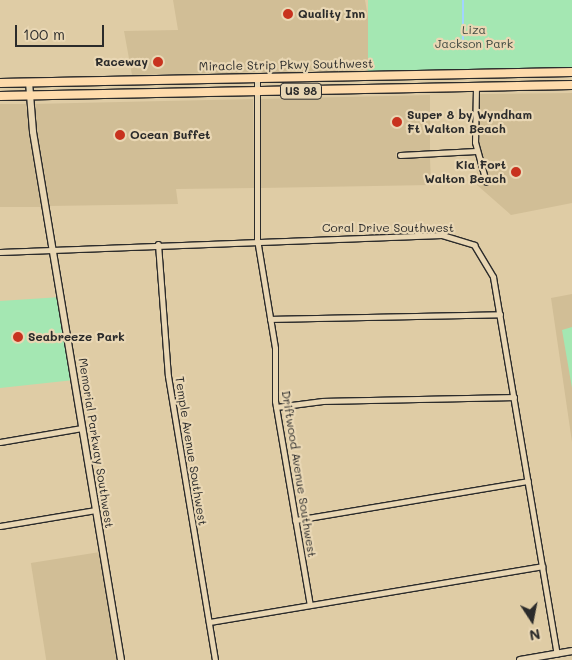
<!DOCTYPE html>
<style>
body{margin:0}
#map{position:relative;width:572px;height:660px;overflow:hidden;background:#dfcca5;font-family:Mali,sans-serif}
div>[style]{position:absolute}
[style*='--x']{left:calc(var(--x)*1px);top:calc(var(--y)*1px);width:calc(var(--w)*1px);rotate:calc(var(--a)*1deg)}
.built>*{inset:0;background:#d1be96;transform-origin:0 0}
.green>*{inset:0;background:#a4e7b2;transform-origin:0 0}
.stream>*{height:2px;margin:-1px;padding:0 1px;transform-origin:1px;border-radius:1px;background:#a2d4ff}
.roads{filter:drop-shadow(1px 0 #2b2b2b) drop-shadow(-1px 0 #2b2b2b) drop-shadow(0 1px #2b2b2b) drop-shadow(0 -1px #2b2b2b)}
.minor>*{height:5px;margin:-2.5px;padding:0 2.5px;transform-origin:2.5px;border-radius:2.5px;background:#e9d7b4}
.tertiary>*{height:6px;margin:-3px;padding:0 3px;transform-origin:3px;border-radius:3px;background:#e9d7b4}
.trunk>*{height:8px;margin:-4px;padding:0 4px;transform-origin:4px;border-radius:4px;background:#fedbac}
.dots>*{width:14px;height:14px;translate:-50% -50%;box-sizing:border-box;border:2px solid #e9d7b4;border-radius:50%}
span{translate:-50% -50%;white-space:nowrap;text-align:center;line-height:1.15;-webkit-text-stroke:4.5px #e9d7b4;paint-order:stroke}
.shield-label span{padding:1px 4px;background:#e9d7b4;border:1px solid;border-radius:4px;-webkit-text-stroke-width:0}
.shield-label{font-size:11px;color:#2b2b2b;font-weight:700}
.poi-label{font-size:12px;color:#2b2b2b;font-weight:700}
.left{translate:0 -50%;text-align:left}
.right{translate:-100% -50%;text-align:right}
.park-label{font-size:12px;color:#3d473f}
.street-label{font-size:12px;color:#2b2b2b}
.north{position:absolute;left:507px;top:595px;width:50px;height:50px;-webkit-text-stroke:4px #e9d7b4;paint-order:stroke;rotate:169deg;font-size:14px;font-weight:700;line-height:20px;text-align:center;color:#2b2b2b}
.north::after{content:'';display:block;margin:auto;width:18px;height:22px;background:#2b2b2b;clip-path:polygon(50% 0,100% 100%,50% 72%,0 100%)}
.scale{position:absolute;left:15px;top:25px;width:89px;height:22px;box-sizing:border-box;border:2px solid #2b2b2b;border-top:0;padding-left:6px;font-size:15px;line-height:18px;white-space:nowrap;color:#2b2b2b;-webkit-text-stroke:4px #e9d7b4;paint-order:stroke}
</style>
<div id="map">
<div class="built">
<i style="clip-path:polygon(173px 0,365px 0,377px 70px,132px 75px,124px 31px,178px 30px)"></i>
<i style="clip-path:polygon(572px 93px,572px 203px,511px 215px,477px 185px,477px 171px,486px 187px,490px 182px,478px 139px,479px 94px)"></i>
<i style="clip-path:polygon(430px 95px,430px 151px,396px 152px,397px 158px,430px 158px,431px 185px,260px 188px,259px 99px)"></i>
<i style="clip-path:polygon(253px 99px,254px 188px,176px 189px,178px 204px,48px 206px,32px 104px)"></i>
<i style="clip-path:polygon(0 104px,26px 104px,42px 207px,0 207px)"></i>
<i style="clip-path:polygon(572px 294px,572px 442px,551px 298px)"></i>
<i style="left:100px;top:552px;width:109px;height:70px;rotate:81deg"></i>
</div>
<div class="green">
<i style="left:368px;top:0;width:204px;height:75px"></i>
<i style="clip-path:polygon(61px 297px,74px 380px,0 388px,0 301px)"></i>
<i style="clip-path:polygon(572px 327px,572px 388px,562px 330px)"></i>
</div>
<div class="stream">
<i style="--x:463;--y:0;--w:48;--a:90"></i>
</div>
<div class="roads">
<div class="minor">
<i style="--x:257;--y:77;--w:162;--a:90"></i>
<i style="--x:257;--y:239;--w:110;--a:80.6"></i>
<i style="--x:275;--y:348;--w:53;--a:90"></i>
<i style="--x:275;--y:401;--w:207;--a:80.3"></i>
<i style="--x:476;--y:87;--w:55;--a:91"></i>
<i style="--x:475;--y:142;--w:41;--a:74.6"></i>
<i style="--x:400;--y:155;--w:76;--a:-3"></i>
<i style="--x:158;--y:244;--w:132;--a:85.7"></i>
<i style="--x:168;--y:376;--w:288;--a:80.6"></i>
<i style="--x:0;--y:252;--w:442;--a:-2.2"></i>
<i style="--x:442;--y:235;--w:34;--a:17"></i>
<i style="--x:474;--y:245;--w:37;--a:59"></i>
<i style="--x:493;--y:277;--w:382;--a:80.4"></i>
<i style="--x:270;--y:319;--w:230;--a:-1.2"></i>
<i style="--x:276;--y:407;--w:47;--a:-7.3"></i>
<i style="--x:323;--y:401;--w:191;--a:-1.2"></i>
<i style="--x:0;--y:442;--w:83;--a:-9.7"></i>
<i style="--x:295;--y:520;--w:236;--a:-9.5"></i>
<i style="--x:0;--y:526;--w:97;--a:-9.5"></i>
<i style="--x:209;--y:622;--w:338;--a:-9.5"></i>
</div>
<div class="tertiary">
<i style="--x:29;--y:82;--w:50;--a:85.4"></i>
<i style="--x:33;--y:132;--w:535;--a:80.54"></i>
<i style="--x:520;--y:660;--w:53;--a:-9.8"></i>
</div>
<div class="trunk">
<i style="--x:0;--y:83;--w:572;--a:-1.1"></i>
<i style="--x:0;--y:96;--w:572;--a:-1.1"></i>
</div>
</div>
<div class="dots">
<i style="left:288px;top:14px;background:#c8321e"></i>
<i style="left:158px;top:62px;background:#c8321e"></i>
<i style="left:397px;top:122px;background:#c8321e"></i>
<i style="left:120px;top:135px;background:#c8321e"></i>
<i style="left:516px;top:172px;background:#c8321e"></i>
<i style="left:18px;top:337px;background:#c8321e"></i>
</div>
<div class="shield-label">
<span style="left:301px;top:91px">US 98</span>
</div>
<div class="poi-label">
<span class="left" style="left:298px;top:14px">Quality Inn</span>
<span class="right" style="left:148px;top:62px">Raceway</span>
<span class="left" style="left:407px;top:122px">Super 8 by Wyndham<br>Ft Walton Beach</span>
<span class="left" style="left:130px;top:135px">Ocean Buffet</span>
<span class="right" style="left:506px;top:172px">Kia Fort<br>Walton Beach</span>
<span class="left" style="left:28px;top:337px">Seabreeze Park</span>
</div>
<div class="park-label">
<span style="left:474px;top:37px">Liza<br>Jackson Park</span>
</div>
<div class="street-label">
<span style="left:286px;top:65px;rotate:-1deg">Miracle Strip Pkwy Southwest</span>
<span style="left:388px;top:228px">Coral Drive Southwest</span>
<span style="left:96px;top:443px;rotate:81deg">Memorial Parkway Southwest</span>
<span style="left:191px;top:451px;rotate:81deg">Temple Avenue Southwest</span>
<span style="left:299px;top:474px;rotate:81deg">Driftwood Avenue Southwest</span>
</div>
<div class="north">N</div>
<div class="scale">100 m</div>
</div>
